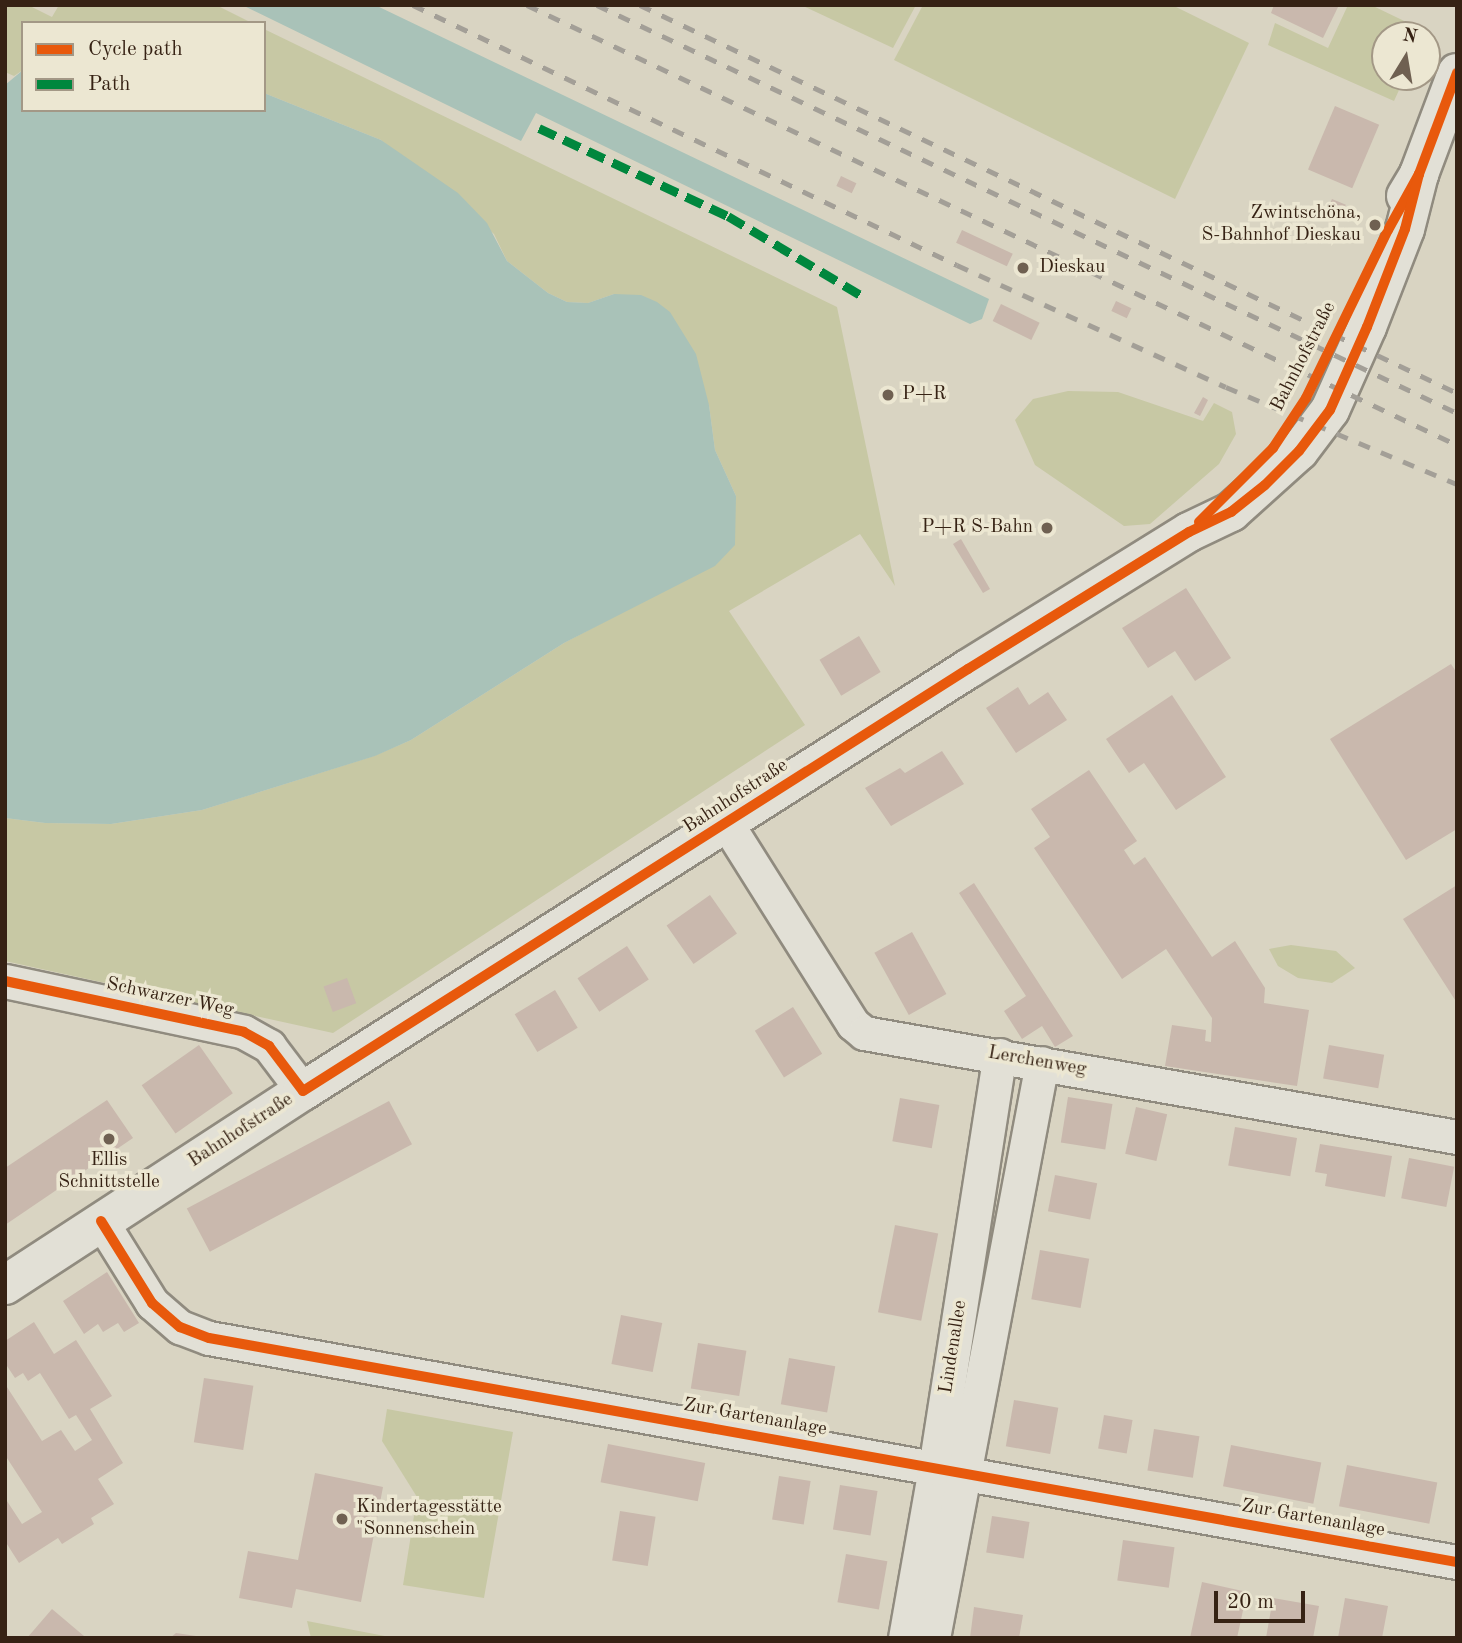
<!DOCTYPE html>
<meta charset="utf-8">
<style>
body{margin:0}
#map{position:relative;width:1462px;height:1643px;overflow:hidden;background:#d9d4c2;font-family:"Old Standard TT",serif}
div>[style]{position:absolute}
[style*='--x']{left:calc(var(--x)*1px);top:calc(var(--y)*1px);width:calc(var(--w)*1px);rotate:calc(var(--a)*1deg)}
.green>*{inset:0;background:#c7c8a4}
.water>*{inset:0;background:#a9c2b8}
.building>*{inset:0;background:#c9b8ad;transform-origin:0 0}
.roads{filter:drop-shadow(2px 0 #908b7f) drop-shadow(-2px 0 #908b7f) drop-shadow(0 2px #908b7f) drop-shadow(0 -2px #908b7f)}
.street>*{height:33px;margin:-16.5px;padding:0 16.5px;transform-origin:16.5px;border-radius:16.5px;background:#e2e0d6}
.secondary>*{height:38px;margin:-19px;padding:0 19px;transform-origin:19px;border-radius:19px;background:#e2e0d6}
.rail>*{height:5px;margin-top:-2.5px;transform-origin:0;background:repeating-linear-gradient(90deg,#a39f97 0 12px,transparent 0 24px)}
.quiet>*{height:9px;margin-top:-4.5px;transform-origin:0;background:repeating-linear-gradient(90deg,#00873e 0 18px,transparent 0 27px)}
.cycleway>*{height:10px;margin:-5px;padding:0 5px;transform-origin:5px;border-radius:5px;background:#e8590c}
.dots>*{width:19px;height:19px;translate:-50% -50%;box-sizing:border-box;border:4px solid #ece7d2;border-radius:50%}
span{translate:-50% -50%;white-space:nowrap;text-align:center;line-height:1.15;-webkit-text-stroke:7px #ece7d2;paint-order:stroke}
.poi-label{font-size:19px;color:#362214}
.right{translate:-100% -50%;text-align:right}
.left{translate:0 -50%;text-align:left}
.street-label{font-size:19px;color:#362214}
.frame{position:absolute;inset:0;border:7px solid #362214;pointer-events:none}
.legend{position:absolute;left:21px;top:21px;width:245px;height:91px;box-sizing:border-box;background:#ece7d2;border:2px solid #a39886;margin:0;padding:9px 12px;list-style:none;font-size:21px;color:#362214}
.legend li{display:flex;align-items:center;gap:14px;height:35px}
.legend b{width:35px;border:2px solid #a39886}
.north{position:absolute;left:1371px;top:21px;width:70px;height:70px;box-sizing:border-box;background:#ece7d2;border:2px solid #a39886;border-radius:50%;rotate:11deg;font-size:19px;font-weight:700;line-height:28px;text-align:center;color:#362214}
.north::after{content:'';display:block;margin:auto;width:24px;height:32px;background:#6f6051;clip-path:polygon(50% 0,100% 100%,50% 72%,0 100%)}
.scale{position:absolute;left:1214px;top:1591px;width:91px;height:32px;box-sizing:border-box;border:4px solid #362214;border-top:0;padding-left:9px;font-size:21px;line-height:24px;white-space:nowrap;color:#362214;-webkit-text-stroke:5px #ece7d2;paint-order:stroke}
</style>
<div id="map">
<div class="green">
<i style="clip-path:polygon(5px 5px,28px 5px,52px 17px,59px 5px,216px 5px,252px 23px,23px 23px,23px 70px,14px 76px,5px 72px)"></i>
<i style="clip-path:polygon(801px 5px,916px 5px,893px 48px)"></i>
<i style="clip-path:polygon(923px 5px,1172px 5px,1249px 43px,1175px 199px,894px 60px)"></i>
<i style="clip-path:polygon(1348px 5px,1371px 5px,1425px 31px,1423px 35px,1385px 35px,1385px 77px,1405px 77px,1394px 101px,1268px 45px,1275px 23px,1328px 48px)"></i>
<i style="clip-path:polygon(264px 29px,837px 307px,895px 586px,860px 534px,729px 611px,805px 725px,333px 1033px,5px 961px,5px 818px,45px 823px,111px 824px,202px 810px,374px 756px,411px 740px,564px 643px,634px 606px,736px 496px,715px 450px,709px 405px,614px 294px,588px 303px,567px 302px,548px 293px,507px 261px,494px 234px,381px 140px,264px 93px)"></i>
<i style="clip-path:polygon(1068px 391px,1118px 392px,1203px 421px,1214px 403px,1232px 412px,1236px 434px,1219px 464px,1150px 524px,1124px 526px,1035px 465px,1015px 420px,1033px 399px)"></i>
<i style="clip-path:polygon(1291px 945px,1336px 951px,1355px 968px,1332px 983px,1298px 978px,1278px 966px,1269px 949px)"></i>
<i style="clip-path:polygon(387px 1409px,513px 1432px,484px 1598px,403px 1585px,417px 1497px,382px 1441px)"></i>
<i style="clip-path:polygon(307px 1621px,395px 1638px,311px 1638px)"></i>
</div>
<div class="water">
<i style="clip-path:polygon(242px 5px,375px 5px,989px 299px,982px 319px,970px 324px,536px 113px,521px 141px)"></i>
<i style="clip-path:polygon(23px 70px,23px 110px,264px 110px,264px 93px,381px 140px,458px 193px,487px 223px,507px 261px,548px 293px,567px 302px,588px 303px,614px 294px,641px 295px,657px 302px,670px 312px,696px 354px,709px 405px,715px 450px,736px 496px,735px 545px,715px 566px,564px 643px,411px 740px,375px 756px,202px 810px,111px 824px,45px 823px,5px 818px,5px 85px)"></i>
</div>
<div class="building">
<i style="clip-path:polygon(1274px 5px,1339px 5px,1323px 38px,1271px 13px)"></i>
<i style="left:1335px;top:106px;width:48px;height:69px;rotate:23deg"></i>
<i style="left:841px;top:176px;width:17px;height:11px;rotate:25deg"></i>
<i style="left:1332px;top:199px;width:15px;height:18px;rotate:23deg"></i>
<i style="left:962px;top:230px;width:56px;height:14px;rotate:25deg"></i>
<i style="left:1116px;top:301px;width:17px;height:11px;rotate:25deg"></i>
<i style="left:1001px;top:304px;width:43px;height:19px;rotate:26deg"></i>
<i style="clip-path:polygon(1203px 397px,1208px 400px,1200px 416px,1194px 413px)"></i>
<i style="clip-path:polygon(961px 539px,990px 589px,983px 593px,953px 544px)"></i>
<i style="clip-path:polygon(1186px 588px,1231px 658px,1195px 681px,1175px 651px,1148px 668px,1122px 628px)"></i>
<i style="left:859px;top:636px;width:42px;height:46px;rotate:59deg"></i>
<i style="clip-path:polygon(1451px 664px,1457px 673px,1457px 829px,1406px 860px,1330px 739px)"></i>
<i style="clip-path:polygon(1018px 687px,1029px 705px,1048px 692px,1067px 720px,1016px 753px,986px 708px)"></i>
<i style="clip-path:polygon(1172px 695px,1226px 777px,1176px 810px,1144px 763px,1129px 773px,1106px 739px)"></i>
<i style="clip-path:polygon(942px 751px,964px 784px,891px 826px,865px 788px,900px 768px,905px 773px)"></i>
<i style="clip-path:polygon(1089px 770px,1137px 841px,1124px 850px,1134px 865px,1145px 857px,1212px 957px,1235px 941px,1265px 988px,1264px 1003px,1309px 1010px,1297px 1086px,1165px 1066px,1172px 1025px,1206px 1030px,1205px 1041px,1211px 1042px,1212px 1018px,1166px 949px,1122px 979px,1034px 848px,1050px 837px,1031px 809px)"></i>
<i style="clip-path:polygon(974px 883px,1073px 1036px,1055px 1047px,1042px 1026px,1022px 1039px,1004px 1011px,1026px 996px,959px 893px)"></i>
<i style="clip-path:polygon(1457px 885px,1457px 1003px,1403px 919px)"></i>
<i style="left:710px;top:895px;width:47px;height:53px;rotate:55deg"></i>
<i style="left:912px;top:932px;width:71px;height:43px;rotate:61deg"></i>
<i style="left:627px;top:946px;width:40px;height:59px;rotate:57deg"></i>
<i style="left:347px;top:978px;width:27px;height:25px;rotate:70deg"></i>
<i style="left:555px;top:990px;width:44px;height:47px;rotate:59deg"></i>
<i style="left:793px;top:1007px;width:55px;height:45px;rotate:58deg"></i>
<i style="left:199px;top:1045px;width:59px;height:70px;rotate:55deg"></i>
<i style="left:1329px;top:1045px;width:56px;height:34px;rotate:10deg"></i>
<i style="left:1068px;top:1097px;width:45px;height:46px;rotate:9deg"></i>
<i style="left:900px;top:1098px;width:40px;height:44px;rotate:10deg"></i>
<i style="clip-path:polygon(107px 1100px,133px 1138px,5px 1225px,5px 1168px)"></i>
<i style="left:389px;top:1101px;width:49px;height:229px;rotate:62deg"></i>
<i style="left:1136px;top:1107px;width:32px;height:48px;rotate:13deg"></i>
<i style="left:1235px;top:1127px;width:63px;height:39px;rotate:10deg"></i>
<i style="clip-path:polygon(1320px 1144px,1392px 1156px,1385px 1197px,1325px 1186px,1327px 1174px,1315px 1172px)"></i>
<i style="left:1409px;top:1158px;width:46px;height:41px;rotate:11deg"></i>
<i style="left:1055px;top:1175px;width:43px;height:37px;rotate:11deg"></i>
<i style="left:895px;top:1225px;width:44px;height:89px;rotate:11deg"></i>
<i style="left:1040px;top:1250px;width:50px;height:50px;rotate:10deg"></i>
<i style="clip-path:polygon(107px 1272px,139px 1323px,124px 1332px,118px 1323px,103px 1332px,98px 1324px,84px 1334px,63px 1301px)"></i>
<i style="left:621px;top:1315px;width:42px;height:50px;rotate:11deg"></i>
<i style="clip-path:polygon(34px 1322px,54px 1354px,76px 1340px,112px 1396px,90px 1409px,123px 1463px,98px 1479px,114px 1504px,91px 1518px,94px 1524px,62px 1544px,58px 1538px,19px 1563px,5px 1541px,5px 1498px,22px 1524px,42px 1512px,5px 1455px,5px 1384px,42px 1441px,61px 1430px,75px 1451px,92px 1440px,76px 1415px,69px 1419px,40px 1373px,28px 1381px,23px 1373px,15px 1378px,5px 1363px,5px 1341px)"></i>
<i style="left:698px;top:1343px;width:49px;height:46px;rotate:9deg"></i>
<i style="left:789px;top:1358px;width:47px;height:47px;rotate:10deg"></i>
<i style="left:204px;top:1378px;width:50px;height:65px;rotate:9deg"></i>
<i style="left:1014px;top:1400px;width:45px;height:47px;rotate:10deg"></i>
<i style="left:1104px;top:1415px;width:29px;height:34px;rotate:10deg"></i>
<i style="left:1154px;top:1429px;width:46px;height:42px;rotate:9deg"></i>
<i style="left:608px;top:1444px;width:99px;height:39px;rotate:11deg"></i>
<i style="left:1231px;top:1445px;width:92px;height:42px;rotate:11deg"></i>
<i style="left:1347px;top:1465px;width:92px;height:42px;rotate:11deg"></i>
<i style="clip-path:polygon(315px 1473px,383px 1487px,361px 1602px,296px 1589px,292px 1608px,239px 1598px,248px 1551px,298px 1560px)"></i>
<i style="left:779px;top:1476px;width:32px;height:44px;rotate:9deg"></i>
<i style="left:840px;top:1485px;width:38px;height:45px;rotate:9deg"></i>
<i style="left:620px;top:1511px;width:36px;height:50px;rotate:9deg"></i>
<i style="left:992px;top:1516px;width:38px;height:37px;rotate:9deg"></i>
<i style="left:1123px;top:1540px;width:52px;height:41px;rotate:8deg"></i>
<i style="left:846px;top:1554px;width:42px;height:49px;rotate:10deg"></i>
<i style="clip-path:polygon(1202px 1582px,1247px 1592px,1237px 1638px,1190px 1638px)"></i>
<i style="clip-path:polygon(1273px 1598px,1319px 1606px,1313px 1638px,1266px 1638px)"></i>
<i style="clip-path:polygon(1345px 1598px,1388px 1606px,1382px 1638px,1338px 1638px)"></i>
<i style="clip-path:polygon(974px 1607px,1023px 1615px,1019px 1638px,970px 1638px)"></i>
<i style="clip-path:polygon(52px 1609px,84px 1636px,83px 1638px,27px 1638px)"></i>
<i style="clip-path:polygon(176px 1633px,196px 1636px,195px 1638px,170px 1638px)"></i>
</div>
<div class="roads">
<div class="street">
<i style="--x:727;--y:824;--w:236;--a:57.8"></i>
<i style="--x:853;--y:1024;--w:14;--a:39"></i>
<i style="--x:864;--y:1033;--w:602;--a:9.95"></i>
<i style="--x:5;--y:981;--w:244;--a:12"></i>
<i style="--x:244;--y:1032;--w:29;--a:29"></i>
<i style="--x:269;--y:1046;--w:56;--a:52.9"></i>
<i style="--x:101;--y:1221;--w:97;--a:58.1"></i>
<i style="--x:152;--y:1303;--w:37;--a:41"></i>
<i style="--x:180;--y:1327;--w:31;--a:21"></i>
<i style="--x:209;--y:1338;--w:1268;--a:10.18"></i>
<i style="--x:905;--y:1638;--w:173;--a:-80"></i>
<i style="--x:935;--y:1468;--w:418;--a:-81.1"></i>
<i style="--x:933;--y:1638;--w:585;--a:-79.27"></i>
</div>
<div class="secondary">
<i style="--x:1406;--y:196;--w:26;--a:-59"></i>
<i style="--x:1419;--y:174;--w:108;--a:-69.4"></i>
<i style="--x:5;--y:1285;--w:356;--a:-33.1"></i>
<i style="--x:303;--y:1091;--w:788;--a:-32.4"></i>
<i style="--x:968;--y:669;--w:260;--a:-31.8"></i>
<i style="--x:1189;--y:532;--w:47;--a:-25.5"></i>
<i style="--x:1231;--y:512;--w:91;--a:-41.9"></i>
<i style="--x:1299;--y:451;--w:51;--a:-52.9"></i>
<i style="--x:1330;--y:410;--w:91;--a:-66"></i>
<i style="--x:1367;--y:327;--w:105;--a:-68.8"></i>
<i style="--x:1405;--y:229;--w:57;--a:-75.7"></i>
</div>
</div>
<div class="rail">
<i style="--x:413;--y:5;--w:603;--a:25.55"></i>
<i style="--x:957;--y:265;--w:295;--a:24.4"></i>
<i style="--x:1226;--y:387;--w:251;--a:22.8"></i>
<i style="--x:527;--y:5;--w:1029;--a:25.32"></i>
<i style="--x:597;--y:5;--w:952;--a:25.38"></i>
<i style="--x:640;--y:5;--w:904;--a:25.4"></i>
</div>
<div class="quiet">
<i style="--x:539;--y:128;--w:208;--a:25"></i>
<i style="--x:728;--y:216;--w:158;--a:30.8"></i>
</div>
<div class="cycleway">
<i style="--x:1199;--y:522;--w:105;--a:-45"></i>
<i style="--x:1273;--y:448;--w:60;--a:-56.6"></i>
<i style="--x:1306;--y:398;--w:187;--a:-64"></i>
<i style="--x:1388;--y:230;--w:64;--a:-61"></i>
<i style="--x:1419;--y:174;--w:108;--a:-69.4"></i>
<i style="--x:5;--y:981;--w:244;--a:12"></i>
<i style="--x:244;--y:1032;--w:29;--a:29"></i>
<i style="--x:269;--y:1046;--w:56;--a:52.9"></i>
<i style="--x:303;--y:1091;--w:788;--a:-32.4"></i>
<i style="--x:968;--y:669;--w:260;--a:-31.8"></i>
<i style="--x:1189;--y:532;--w:47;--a:-25.5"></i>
<i style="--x:1231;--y:512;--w:43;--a:-38.5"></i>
<i style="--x:1265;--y:485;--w:48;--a:-45"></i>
<i style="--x:1299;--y:451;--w:51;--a:-52.9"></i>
<i style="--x:1330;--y:410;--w:91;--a:-66"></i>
<i style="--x:1367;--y:327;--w:105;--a:-68.8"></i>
<i style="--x:1405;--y:229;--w:57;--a:-75.7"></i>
<i style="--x:101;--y:1221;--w:97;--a:58.1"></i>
<i style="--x:152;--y:1303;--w:37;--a:41"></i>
<i style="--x:180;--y:1327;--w:31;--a:21"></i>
<i style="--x:209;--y:1338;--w:1268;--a:10.18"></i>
</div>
<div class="dots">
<i style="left:1375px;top:225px;background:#6f6051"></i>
<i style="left:1023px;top:268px;background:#6f6051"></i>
<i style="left:888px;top:395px;background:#6f6051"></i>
<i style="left:1047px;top:528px;background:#6f6051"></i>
<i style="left:109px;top:1139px;background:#6f6051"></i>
<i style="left:342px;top:1519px;background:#6f6051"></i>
</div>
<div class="poi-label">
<span class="right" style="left:1361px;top:225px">Zwintschöna,<br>S-Bahnhof Dieskau</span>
<span class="left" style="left:1039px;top:268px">Dieskau</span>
<span class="left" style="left:902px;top:395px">P+R</span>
<span class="right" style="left:1033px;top:528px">P+R S-Bahn</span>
<span style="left:109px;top:1172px">Ellis<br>Schnittstelle</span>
<span class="left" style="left:356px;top:1519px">Kindertagesstätte<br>"Sonnenschein</span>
</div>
<div class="street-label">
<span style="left:1304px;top:357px;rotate:-63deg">Bahnhofstraße</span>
<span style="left:736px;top:797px;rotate:-33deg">Bahnhofstraße</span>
<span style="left:170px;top:998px;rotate:12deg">Schwarzer Weg</span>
<span style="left:1037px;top:1062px;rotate:10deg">Lerchenweg</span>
<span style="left:241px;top:1131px;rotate:-33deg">Bahnhofstraße</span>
<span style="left:954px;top:1347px;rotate:-81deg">Lindenallee</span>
<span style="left:755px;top:1418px;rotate:10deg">Zur Gartenanlage</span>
<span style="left:1313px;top:1519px;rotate:10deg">Zur Gartenanlage</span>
</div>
<div class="frame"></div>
<ul class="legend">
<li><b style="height:9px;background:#e8590c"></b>Cycle path</li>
<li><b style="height:9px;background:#00873e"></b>Path</li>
</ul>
<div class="north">N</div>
<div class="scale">20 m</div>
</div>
